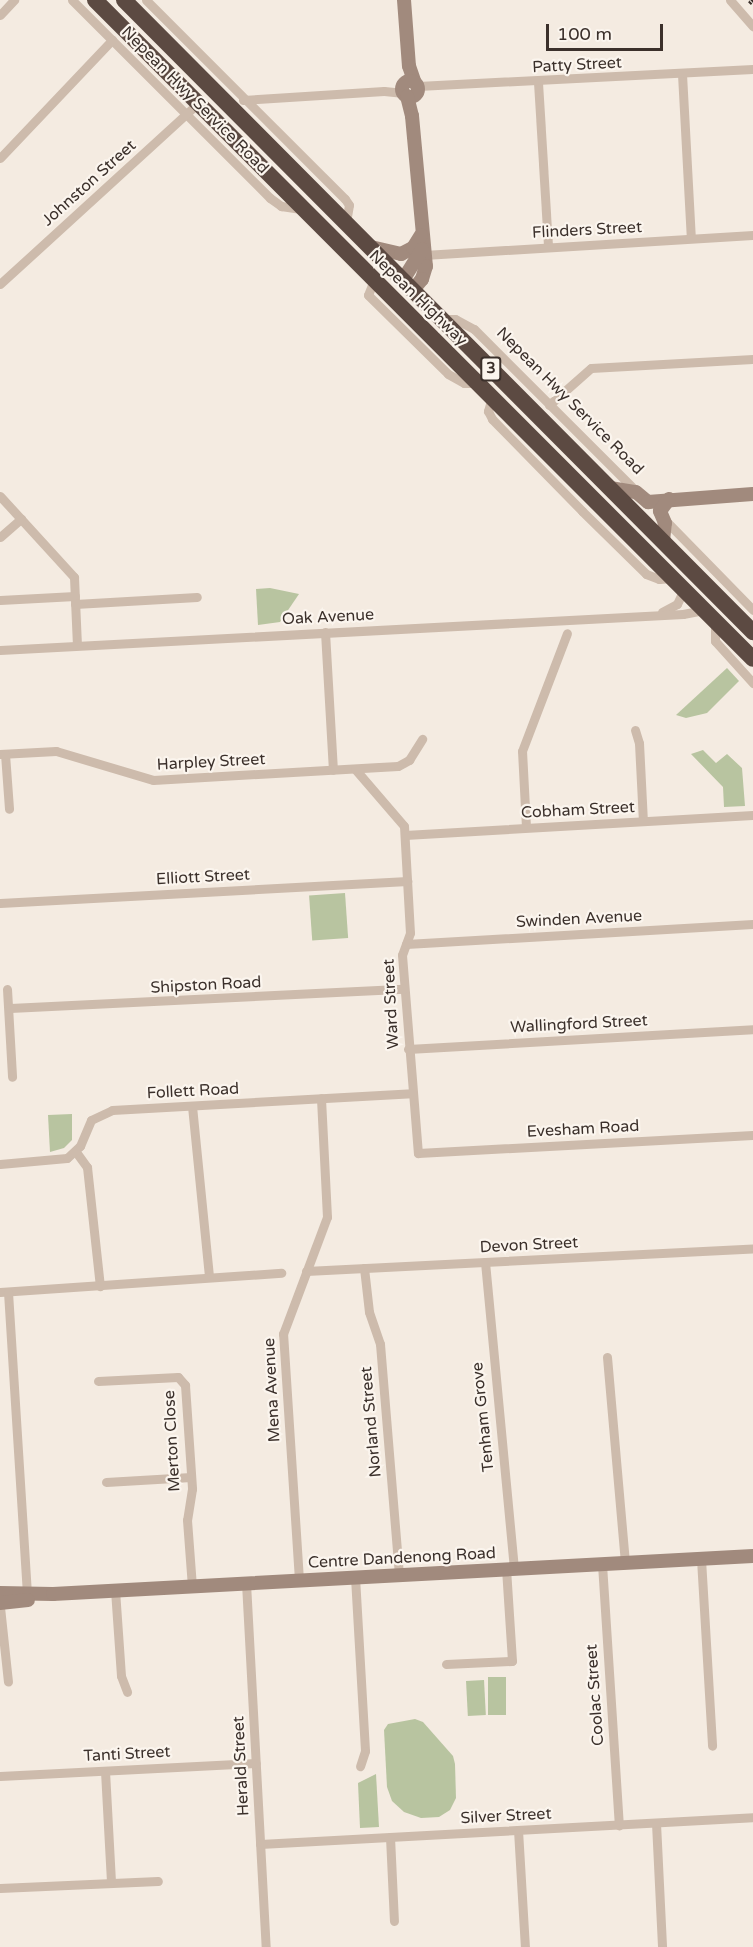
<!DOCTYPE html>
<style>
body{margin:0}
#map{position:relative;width:753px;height:1947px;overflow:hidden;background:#f4ebe1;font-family:"Varela Round",sans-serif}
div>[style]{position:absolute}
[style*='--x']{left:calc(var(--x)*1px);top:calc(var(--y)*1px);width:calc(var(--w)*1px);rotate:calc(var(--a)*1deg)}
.green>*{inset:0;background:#b8c4a0;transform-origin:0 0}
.street>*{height:9px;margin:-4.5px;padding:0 4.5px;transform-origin:4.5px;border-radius:4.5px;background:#cdbbac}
.secondary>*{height:14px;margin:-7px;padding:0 7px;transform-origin:7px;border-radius:7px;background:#a18a7d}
.secondary>.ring{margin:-7px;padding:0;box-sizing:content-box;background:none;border:14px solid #a18a7d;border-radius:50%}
.highway>*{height:16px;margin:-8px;padding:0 8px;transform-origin:8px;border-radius:8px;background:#5c4a42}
.rail>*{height:4.5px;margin-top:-2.25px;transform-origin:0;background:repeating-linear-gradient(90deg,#fbf5ee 0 7px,#3b302b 0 14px);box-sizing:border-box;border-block:2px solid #3b302b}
span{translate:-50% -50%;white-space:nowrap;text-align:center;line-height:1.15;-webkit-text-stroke:4.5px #fbf5ee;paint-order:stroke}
.shield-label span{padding:2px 4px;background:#fbf5ee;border:2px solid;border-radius:4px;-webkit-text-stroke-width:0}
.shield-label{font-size:15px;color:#3b302b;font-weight:700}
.street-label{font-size:16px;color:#3b302b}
.scale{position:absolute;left:546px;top:24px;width:117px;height:27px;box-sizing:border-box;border:3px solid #3b302b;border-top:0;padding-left:8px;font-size:18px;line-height:21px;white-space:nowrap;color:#3b302b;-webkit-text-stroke:4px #fbf5ee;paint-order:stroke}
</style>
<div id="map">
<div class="green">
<i style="clip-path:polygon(270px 588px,299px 594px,280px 622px,258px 625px,256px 589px)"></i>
<i style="clip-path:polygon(727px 668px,739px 681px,707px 713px,686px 718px,676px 715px)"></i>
<i style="clip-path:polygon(703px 750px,716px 763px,727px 754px,742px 768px,745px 806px,724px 807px,723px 787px,691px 754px)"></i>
<i style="left:345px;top:893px;width:45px;height:36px;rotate:86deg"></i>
<i style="clip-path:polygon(72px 1114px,72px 1140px,64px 1148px,50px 1152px,48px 1115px)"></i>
<i style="left:488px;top:1677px;width:18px;height:38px"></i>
<i style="left:484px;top:1680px;width:35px;height:18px;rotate:87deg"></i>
<i style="clip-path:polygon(415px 1719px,423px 1722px,453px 1756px,455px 1764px,456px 1798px,450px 1810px,439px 1817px,421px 1818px,404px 1812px,392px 1801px,387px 1787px,384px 1730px,388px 1724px)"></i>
<i style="clip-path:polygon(376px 1774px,379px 1827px,360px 1828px,358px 1783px)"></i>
</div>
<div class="street">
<i style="--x:72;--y:0;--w:280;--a:45"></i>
<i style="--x:270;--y:198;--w:14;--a:36"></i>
<i style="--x:281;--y:206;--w:20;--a:9"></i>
<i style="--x:146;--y:0;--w:281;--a:45"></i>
<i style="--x:345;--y:199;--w:7;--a:56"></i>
<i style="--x:349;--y:205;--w:17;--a:100"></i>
<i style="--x:730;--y:0;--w:35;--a:49"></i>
<i style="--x:0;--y:15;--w:21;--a:-47"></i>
<i style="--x:682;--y:74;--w:164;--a:86.9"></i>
<i style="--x:538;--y:82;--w:165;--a:86.5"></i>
<i style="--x:418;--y:86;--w:335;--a:-2.9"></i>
<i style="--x:243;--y:100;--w:141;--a:-3.7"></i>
<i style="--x:384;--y:91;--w:20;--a:6"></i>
<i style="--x:0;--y:158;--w:163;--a:-46.5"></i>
<i style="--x:424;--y:255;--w:330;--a:-3.5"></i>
<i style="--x:374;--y:280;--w:16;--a:112"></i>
<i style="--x:368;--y:295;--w:112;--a:44.6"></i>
<i style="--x:448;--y:374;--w:18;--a:29"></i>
<i style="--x:464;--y:383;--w:12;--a:0"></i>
<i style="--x:0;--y:284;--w:268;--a:-42.4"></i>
<i style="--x:443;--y:319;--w:12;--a:0"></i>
<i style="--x:455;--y:319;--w:21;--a:28"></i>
<i style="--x:474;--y:329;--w:233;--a:45"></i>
<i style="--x:492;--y:397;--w:15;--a:106"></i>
<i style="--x:488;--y:411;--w:9;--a:63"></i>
<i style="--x:492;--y:419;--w:129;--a:45.6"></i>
<i style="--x:582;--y:511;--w:90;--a:44.5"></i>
<i style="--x:646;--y:574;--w:14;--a:21"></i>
<i style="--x:659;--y:579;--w:14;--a:-4"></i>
<i style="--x:549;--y:405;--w:56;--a:-41.4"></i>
<i style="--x:591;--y:368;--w:162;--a:-3.2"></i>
<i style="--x:0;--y:496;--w:110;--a:47.6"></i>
<i style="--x:74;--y:577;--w:68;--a:87.5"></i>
<i style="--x:663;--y:518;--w:129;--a:45.6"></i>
<i style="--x:0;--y:537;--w:28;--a:-41"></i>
<i style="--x:0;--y:600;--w:75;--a:-3.1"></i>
<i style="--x:75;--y:604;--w:122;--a:-3.3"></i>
<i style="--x:662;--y:612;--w:17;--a:-28"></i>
<i style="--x:677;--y:604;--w:17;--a:-65"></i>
<i style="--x:715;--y:620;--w:21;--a:90"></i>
<i style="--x:715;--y:641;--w:57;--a:47.9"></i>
<i style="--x:325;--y:632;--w:138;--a:86.7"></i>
<i style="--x:0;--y:650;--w:684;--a:-3.02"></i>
<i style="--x:683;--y:614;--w:21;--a:-11"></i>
<i style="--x:635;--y:730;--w:14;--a:73"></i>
<i style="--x:639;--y:743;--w:78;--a:87.1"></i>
<i style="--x:0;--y:754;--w:56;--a:-3.1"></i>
<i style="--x:56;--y:751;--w:101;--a:16.6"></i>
<i style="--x:153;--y:780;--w:245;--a:-3.3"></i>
<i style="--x:398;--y:766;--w:13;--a:-29"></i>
<i style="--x:409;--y:760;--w:25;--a:-58"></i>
<i style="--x:5;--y:754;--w:55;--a:85.8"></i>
<i style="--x:355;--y:769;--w:75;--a:49.3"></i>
<i style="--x:404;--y:826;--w:107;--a:86.8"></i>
<i style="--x:410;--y:933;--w:23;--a:110"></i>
<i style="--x:402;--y:955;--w:199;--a:85.4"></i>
<i style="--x:418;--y:1153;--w:335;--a:-3.1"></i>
<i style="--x:526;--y:827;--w:76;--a:-93"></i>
<i style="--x:522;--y:751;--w:126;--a:-69.1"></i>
<i style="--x:405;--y:835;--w:349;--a:-3.3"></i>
<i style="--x:0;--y:903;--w:408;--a:-3.1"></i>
<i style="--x:406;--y:944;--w:348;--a:-3.3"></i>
<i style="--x:7;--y:989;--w:88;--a:86.7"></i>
<i style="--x:10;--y:1008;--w:394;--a:-2.8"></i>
<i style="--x:408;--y:1049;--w:346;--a:-3.3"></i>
<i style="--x:192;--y:1106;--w:171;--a:84.3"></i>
<i style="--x:76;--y:1152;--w:19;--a:54"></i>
<i style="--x:87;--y:1167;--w:120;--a:83.8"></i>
<i style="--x:0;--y:1164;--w:67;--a:-5.1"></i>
<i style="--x:67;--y:1158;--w:18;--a:-43"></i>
<i style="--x:80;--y:1146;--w:28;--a:-67"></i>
<i style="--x:91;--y:1120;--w:23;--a:-25"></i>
<i style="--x:112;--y:1110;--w:300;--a:-3.2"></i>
<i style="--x:485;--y:1262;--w:308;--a:84.6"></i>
<i style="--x:364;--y:1268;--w:44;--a:83.5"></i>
<i style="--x:369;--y:1312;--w:34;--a:71"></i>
<i style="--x:380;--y:1344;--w:232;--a:85.3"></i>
<i style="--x:306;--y:1271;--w:448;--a:-2.9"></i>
<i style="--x:0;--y:1292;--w:282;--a:-3.9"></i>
<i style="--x:8;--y:1292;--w:307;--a:86.4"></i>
<i style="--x:607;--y:1357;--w:207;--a:85"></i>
<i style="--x:98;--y:1381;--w:80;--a:-2.9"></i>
<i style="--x:178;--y:1377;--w:11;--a:49"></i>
<i style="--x:185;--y:1385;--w:104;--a:86.1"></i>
<i style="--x:192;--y:1489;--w:31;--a:99"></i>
<i style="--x:187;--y:1520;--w:66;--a:85.7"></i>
<i style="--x:106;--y:1482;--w:85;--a:-3.4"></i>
<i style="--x:701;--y:1559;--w:187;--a:86.6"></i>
<i style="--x:602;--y:1564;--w:262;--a:86.3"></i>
<i style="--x:355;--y:1577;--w:174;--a:86.7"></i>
<i style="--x:365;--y:1751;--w:16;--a:108"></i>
<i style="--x:299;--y:1580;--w:247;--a:-93.7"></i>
<i style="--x:283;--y:1334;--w:125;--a:-69.4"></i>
<i style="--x:327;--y:1217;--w:119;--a:-92.9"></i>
<i style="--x:246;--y:1583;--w:365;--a:86.9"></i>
<i style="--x:115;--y:1590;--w:86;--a:86"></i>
<i style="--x:121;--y:1676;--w:17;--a:69"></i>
<i style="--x:0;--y:1607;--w:75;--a:83.9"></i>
<i style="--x:446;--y:1664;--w:66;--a:-2.6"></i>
<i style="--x:512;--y:1661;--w:92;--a:-93.7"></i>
<i style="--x:105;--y:1771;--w:112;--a:86.9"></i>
<i style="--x:0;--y:1776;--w:256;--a:-2.9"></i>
<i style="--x:656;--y:1823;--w:124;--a:87.2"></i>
<i style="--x:518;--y:1830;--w:117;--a:86.6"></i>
<i style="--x:390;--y:1837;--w:84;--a:87.3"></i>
<i style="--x:260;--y:1844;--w:494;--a:-3.1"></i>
<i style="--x:0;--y:1888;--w:158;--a:-2.5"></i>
</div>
<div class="secondary">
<i style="--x:404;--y:0;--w:66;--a:85.7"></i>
<i style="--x:409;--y:66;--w:18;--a:71"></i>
<i class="ring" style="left:402px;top:81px;width:2px;height:2px"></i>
<i style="--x:407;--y:96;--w:21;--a:76"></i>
<i style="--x:412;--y:116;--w:151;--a:84.7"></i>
<i style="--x:426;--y:266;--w:14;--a:107"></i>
<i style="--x:422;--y:279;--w:14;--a:129"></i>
<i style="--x:371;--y:247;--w:31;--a:13"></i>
<i style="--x:401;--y:254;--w:13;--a:-27"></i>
<i style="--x:413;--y:248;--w:15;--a:-58"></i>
<i style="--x:403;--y:280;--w:36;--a:-58"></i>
<i style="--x:610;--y:488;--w:26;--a:9"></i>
<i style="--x:636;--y:492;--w:16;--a:40"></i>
<i style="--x:648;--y:502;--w:105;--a:-4.4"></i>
<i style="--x:663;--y:541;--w:18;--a:-84"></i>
<i style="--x:665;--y:523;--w:13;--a:-113"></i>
<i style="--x:660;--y:511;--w:15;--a:-53"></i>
<i style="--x:0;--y:1593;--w:53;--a:1.1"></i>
<i style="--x:53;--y:1594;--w:701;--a:-3.11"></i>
<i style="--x:0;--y:1603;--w:28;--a:-6"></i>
</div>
<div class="highway">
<i style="--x:95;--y:0;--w:931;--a:45.04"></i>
<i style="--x:124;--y:0;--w:892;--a:45.14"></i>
</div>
<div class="rail">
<i style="--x:750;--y:0;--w:4;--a:45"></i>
</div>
<div class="shield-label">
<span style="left:491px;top:369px">3</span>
</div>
<div class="street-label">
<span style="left:577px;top:65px;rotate:-3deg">Patty Street</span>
<span style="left:195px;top:100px;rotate:45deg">Nepean Hwy Service Road</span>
<span style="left:89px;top:183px;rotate:-42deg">Johnston Street</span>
<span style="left:587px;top:230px;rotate:-3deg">Flinders Street</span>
<span style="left:418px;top:298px;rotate:44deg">Nepean Highway</span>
<span style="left:570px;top:401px;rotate:45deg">Nepean Hwy Service Road</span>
<span style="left:328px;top:617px;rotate:-3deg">Oak Avenue</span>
<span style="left:211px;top:762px;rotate:-3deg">Harpley Street</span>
<span style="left:578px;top:810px;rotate:-3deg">Cobham Street</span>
<span style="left:203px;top:877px;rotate:-3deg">Elliott Street</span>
<span style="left:579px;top:919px;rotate:-3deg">Swinden Avenue</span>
<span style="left:206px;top:985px;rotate:-3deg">Shipston Road</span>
<span style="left:391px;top:1004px;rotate:-93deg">Ward Street</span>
<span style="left:579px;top:1024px;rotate:-3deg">Wallingford Street</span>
<span style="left:193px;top:1091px;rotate:-3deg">Follett Road</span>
<span style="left:583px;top:1129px;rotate:-3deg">Evesham Road</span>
<span style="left:529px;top:1245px;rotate:-3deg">Devon Street</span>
<span style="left:272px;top:1390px;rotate:-93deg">Mena Avenue</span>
<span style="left:483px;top:1417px;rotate:-96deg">Tenham Grove</span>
<span style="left:371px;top:1422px;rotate:-95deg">Norland Street</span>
<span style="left:172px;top:1441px;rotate:-93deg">Merton Close</span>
<span style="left:402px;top:1558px;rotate:-3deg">Centre Dandenong Road</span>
<span style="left:595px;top:1695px;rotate:-94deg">Coolac Street</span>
<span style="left:127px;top:1754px;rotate:-3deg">Tanti Street</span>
<span style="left:241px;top:1766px;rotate:-93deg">Herald Street</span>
<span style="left:506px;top:1816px;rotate:-3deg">Silver Street</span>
</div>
<div class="scale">100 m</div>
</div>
